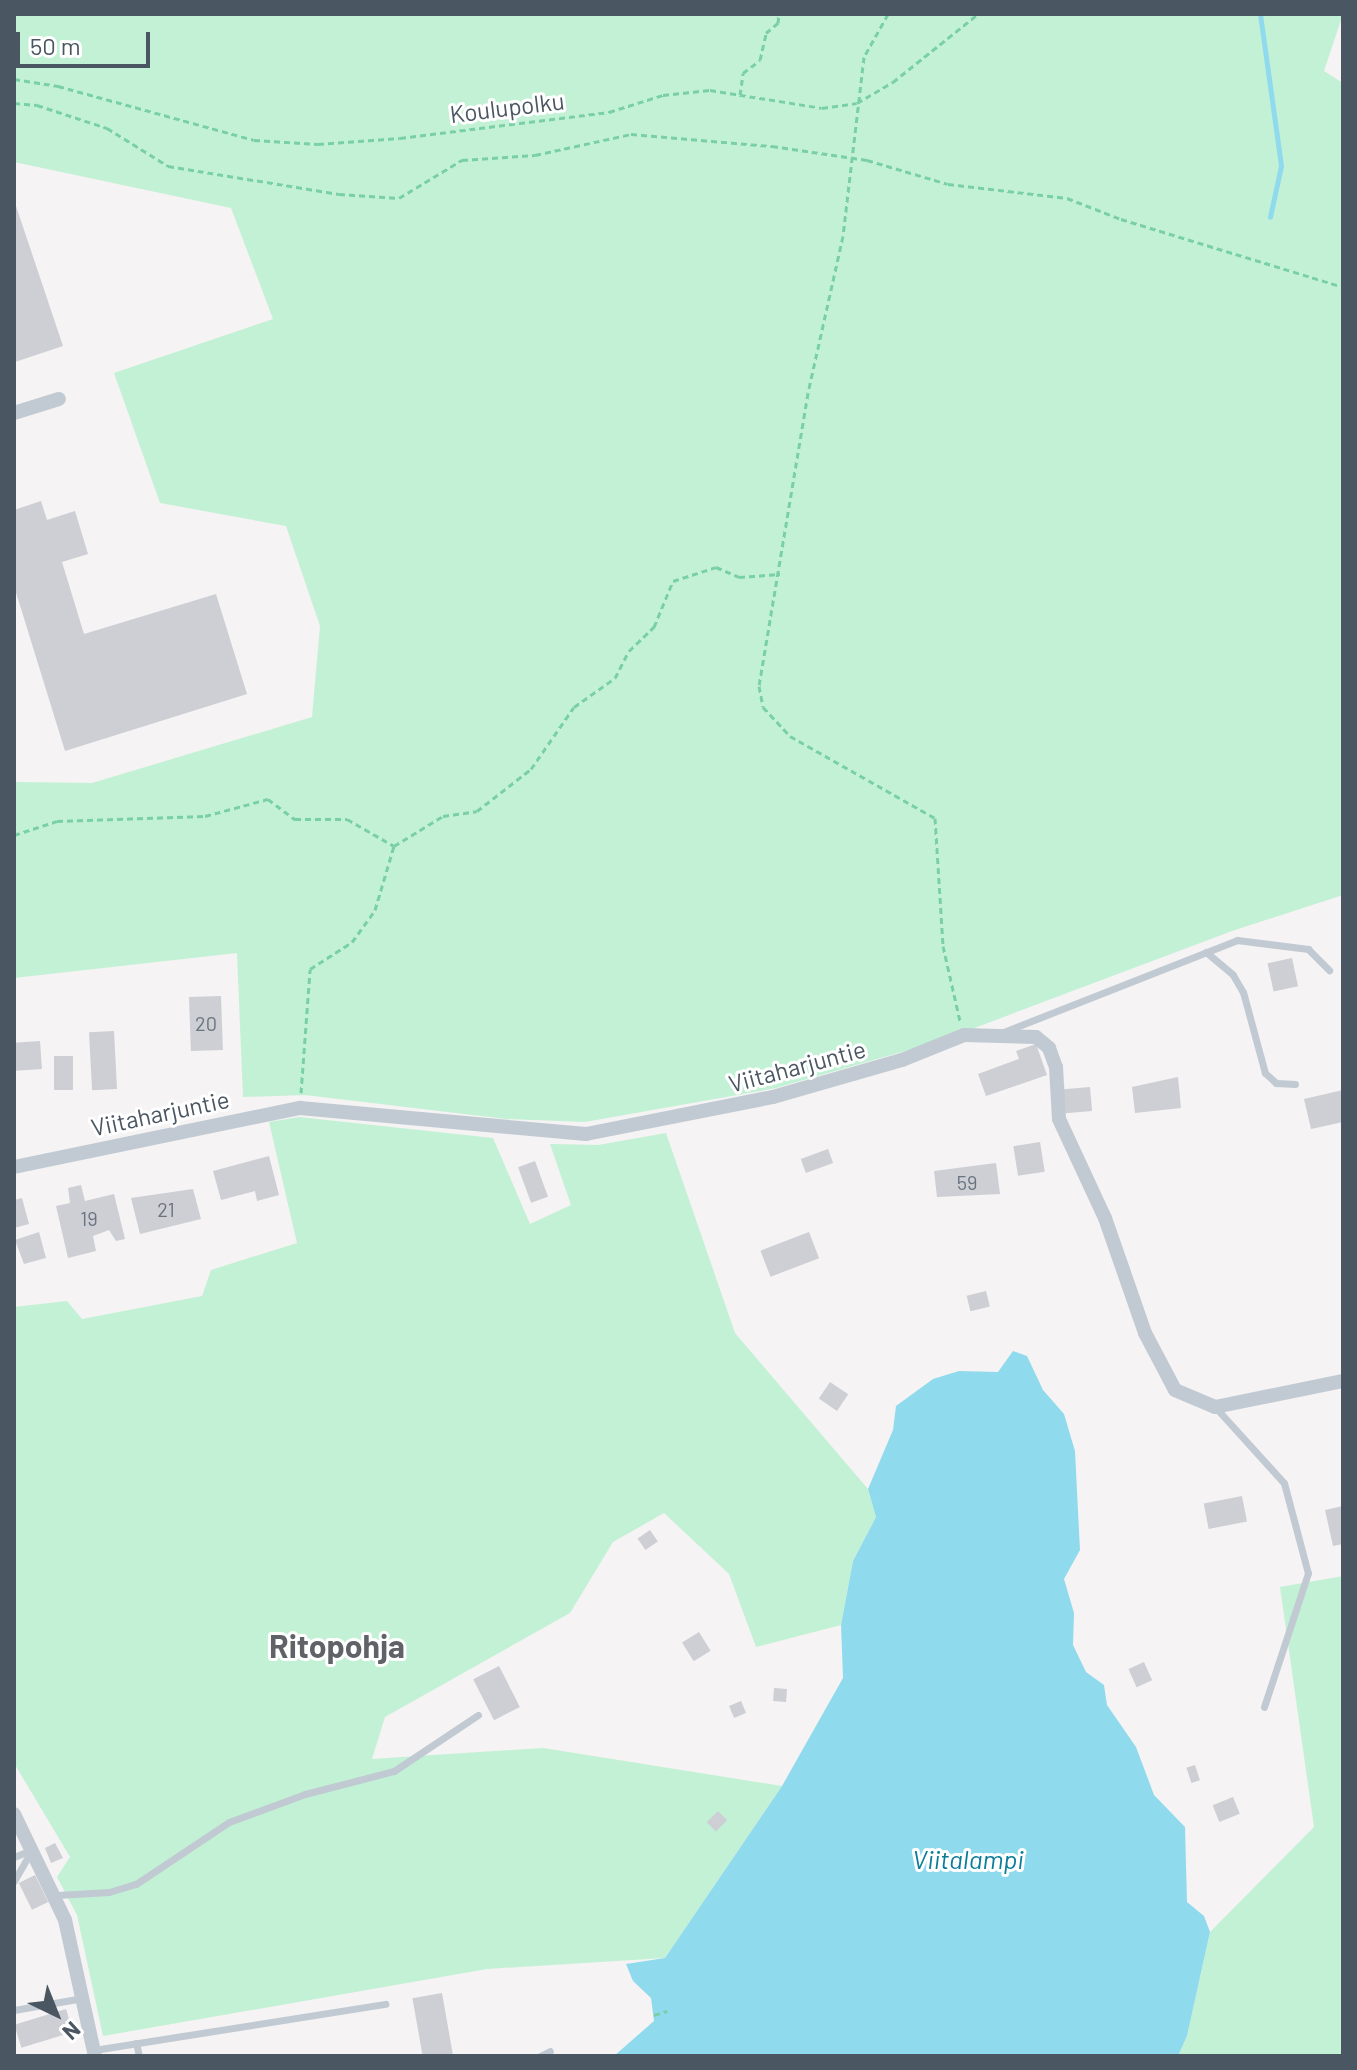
<!DOCTYPE html>
<style>
body{margin:0}
#map{position:relative;width:1357px;height:2070px;overflow:hidden;background:#f5f3f3;font-family:Barlow,sans-serif}
div>[style]{position:absolute}
[style*='--x']{left:calc(var(--x)*1px);top:calc(var(--y)*1px);width:calc(var(--w)*1px);rotate:calc(var(--a)*1deg)}
.green>*{inset:0;background:#c3f1d5}
.water>*{inset:0;background:#90daee}
.stream>*{height:5px;margin:-2.5px;padding:0 2.5px;transform-origin:2.5px;border-radius:2.5px;background:#90daee}
.building>*{inset:0;background:#cdcfd5;transform-origin:0 0}
.path>*{height:3px;margin-top:-1.5px;transform-origin:0;background:repeating-linear-gradient(90deg,#7ad0a6 0 6px,transparent 0 10px)}
.lane>*{height:7px;margin:-3.5px;padding:0 3.5px;transform-origin:3.5px;border-radius:3.5px;background:#c1cad2}
.street>*{height:14px;margin:-7px;padding:0 7px;transform-origin:7px;border-radius:7px;background:#c1cad2}
span{translate:-50% -50%;white-space:nowrap;text-align:center;line-height:1.15;-webkit-text-stroke:6px #fff;paint-order:stroke}
.number-label{font-size:20px;color:#6b747e}
.number-label span{-webkit-text-stroke-width:0}
.street-label{font-size:24px;color:#4a5661}
.water-label{font-size:26px;color:#0c7c9b;font-style:italic}
.district-label{font-size:32px;color:#5f6368;font-weight:700}
.frame{position:absolute;inset:0;border:16px solid #4a5661;pointer-events:none}
.north{position:absolute;left:16px;top:1974px;width:80px;height:80px;-webkit-text-stroke:6px #fff;paint-order:stroke;rotate:137deg;font-size:22px;font-weight:700;line-height:32px;text-align:center;color:#4a5661}
.north::after{content:'';display:block;margin:auto;width:28px;height:36px;background:#4a5661;clip-path:polygon(50% 0,100% 100%,50% 72%,0 100%)}
.scale{position:absolute;left:16px;top:32px;width:134px;height:36px;box-sizing:border-box;border:4px solid #4a5661;border-top:0;padding-left:10px;font-size:24px;line-height:28px;white-space:nowrap;color:#4a5661;-webkit-text-stroke:6px #fff;paint-order:stroke}
</style>
<div id="map">
<div class="green">
<i style="clip-path:polygon(14px 14px,1343px 14px,1324px 71px,1343px 83px,1343px 895px,1232px 931px,940px 1041px,776px 1088px,585px 1122px,506px 1119px,305px 1095px,243px 1097px,237px 953px,14px 978px,14px 782px,92px 783px,312px 717px,320px 626px,286px 526px,160px 503px,114px 373px,273px 319px,231px 208px,14px 162px)"></i>
<i style="clip-path:polygon(299px 1117px,493px 1138px,530px 1224px,571px 1205px,550px 1144px,598px 1145px,666px 1133px,735px 1333px,868px 1489px,876px 1517px,853px 1561px,841px 1625px,756px 1647px,729px 1574px,664px 1513px,613px 1542px,570px 1613px,385px 1717px,372px 1759px,543px 1748px,782px 1786px,665px 1958px,487px 1969px,103px 2036px,77px 1915px,57px 1877px,70px 1857px,14px 1763px,14px 1307px,67px 1301px,82px 1319px,202px 1296px,211px 1270px,297px 1243px,269px 1122px)"></i>
<i style="clip-path:polygon(1343px 1576px,1343px 2056px,1178px 2056px,1187px 2036px,1210px 1932px,1314px 1827px,1280px 1587px)"></i>
</div>
<div class="water">
<i style="clip-path:polygon(1013px 1351px,1027px 1356px,1043px 1390px,1064px 1414px,1075px 1451px,1080px 1550px,1064px 1579px,1074px 1613px,1073px 1645px,1086px 1672px,1104px 1685px,1107px 1705px,1136px 1747px,1154px 1795px,1185px 1827px,1187px 1902px,1204px 1916px,1210px 1932px,1187px 2036px,1178px 2056px,614px 2056px,654px 2021px,651px 1998px,633px 1981px,626px 1964px,665px 1958px,782px 1786px,843px 1678px,841px 1625px,853px 1561px,876px 1517px,868px 1489px,893px 1430px,896px 1406px,933px 1379px,959px 1371px,998px 1372px)"></i>
</div>
<div class="stream">
<i style="--x:1260;--y:14;--w:153;--a:82.1"></i>
<i style="--x:1281;--y:166;--w:52;--a:102.2"></i>
</div>
<div class="building">
<i style="clip-path:polygon(14px 200px,63px 346px,15px 362px,14px 358px)"></i>
<i style="clip-path:polygon(41px 501px,47px 520px,75px 511px,88px 554px,62px 562px,84px 634px,216px 594px,247px 694px,65px 751px,14px 586px,14px 510px)"></i>
<i style="left:1292px;top:958px;width:29px;height:25px;rotate:78deg"></i>
<i style="left:221px;top:996px;width:54px;height:32px;rotate:88deg"></i>
<i style="left:114px;top:1031px;width:58px;height:25px;rotate:87deg"></i>
<i style="left:40px;top:1041px;width:28px;height:26px;rotate:86deg"></i>
<i style="clip-path:polygon(1036px 1044px,1047px 1075px,986px 1096px,978px 1074px,1019px 1059px,1016px 1051px)"></i>
<i style="left:54px;top:1056px;width:19px;height:34px"></i>
<i style="clip-path:polygon(1178px 1077px,1181px 1108px,1135px 1113px,1132px 1087px)"></i>
<i style="left:1090px;top:1087px;width:24px;height:27px;rotate:85deg"></i>
<i style="clip-path:polygon(1343px 1090px,1343px 1122px,1311px 1129px,1304px 1099px)"></i>
<i style="left:1040px;top:1142px;width:30px;height:27px;rotate:81deg"></i>
<i style="left:828px;top:1149px;width:15px;height:29px;rotate:70deg"></i>
<i style="clip-path:polygon(269px 1156px,279px 1195px,257px 1201px,255px 1191px,221px 1200px,213px 1171px)"></i>
<i style="left:535px;top:1161px;width:38px;height:18px;rotate:70deg"></i>
<i style="clip-path:polygon(996px 1163px,1000px 1194px,937px 1197px,934px 1171px)"></i>
<i style="clip-path:polygon(81px 1185px,85px 1201px,114px 1194px,125px 1239px,116px 1241px,109px 1230px,93px 1236px,96px 1251px,68px 1258px,56px 1206px,70px 1203px,68px 1188px)"></i>
<i style="clip-path:polygon(193px 1189px,201px 1219px,140px 1234px,131px 1198px)"></i>
<i style="clip-path:polygon(22px 1198px,29px 1224px,14px 1228px,14px 1200px)"></i>
<i style="clip-path:polygon(39px 1232px,46px 1258px,24px 1264px,15px 1240px)"></i>
<i style="left:809px;top:1232px;width:28px;height:52px;rotate:69deg"></i>
<i style="left:986px;top:1291px;width:16px;height:20px;rotate:76deg"></i>
<i style="left:830px;top:1382px;width:22px;height:20px;rotate:34deg"></i>
<i style="left:1242px;top:1496px;width:26px;height:39px;rotate:79deg"></i>
<i style="clip-path:polygon(1343px 1506px,1343px 1544px,1333px 1546px,1325px 1510px)"></i>
<i style="left:650px;top:1530px;width:14px;height:15px;rotate:56deg"></i>
<i style="left:699px;top:1632px;width:22px;height:20px;rotate:58deg"></i>
<i style="left:1144px;top:1662px;width:20px;height:17px;rotate:66deg"></i>
<i style="left:499px;top:1666px;width:46px;height:29px;rotate:63deg"></i>
<i style="left:774px;top:1688px;width:13px;height:13px;rotate:4deg"></i>
<i style="left:741px;top:1701px;width:13px;height:13px;rotate:67deg"></i>
<i style="left:1195px;top:1765px;width:16px;height:9px;rotate:72deg"></i>
<i style="left:1233px;top:1797px;width:18px;height:22px;rotate:68deg"></i>
<i style="left:718px;top:1811px;width:13px;height:16px;rotate:45deg"></i>
<i style="clip-path:polygon(55px 1843px,63px 1858px,51px 1863px,45px 1848px)"></i>
<i style="left:35px;top:1875px;width:30px;height:18px;rotate:64deg"></i>
<i style="left:442px;top:1993px;width:64px;height:30px;rotate:80deg"></i>
<i style="left:66px;top:2009px;width:24px;height:54px;rotate:73deg"></i>
</div>
<div class="path">
<i style="--x:888;--y:14;--w:49;--a:119.2"></i>
<i style="--x:864;--y:57;--w:180;--a:96.7"></i>
<i style="--x:843;--y:236;--w:161;--a:102.6"></i>
<i style="--x:808;--y:393;--w:297;--a:99.5"></i>
<i style="--x:759;--y:686;--w:21;--a:79"></i>
<i style="--x:763;--y:707;--w:40;--a:47"></i>
<i style="--x:790;--y:736;--w:167;--a:29.5"></i>
<i style="--x:935;--y:818;--w:128;--a:86.4"></i>
<i style="--x:943;--y:946;--w:77;--a:77.2"></i>
<i style="--x:14;--y:79;--w:45;--a:9"></i>
<i style="--x:58;--y:86;--w:203;--a:15.4"></i>
<i style="--x:254;--y:140;--w:64;--a:3.6"></i>
<i style="--x:318;--y:144;--w:82;--a:-4.2"></i>
<i style="--x:400;--y:138;--w:211;--a:-7.1"></i>
<i style="--x:609;--y:112;--w:57;--a:-17.5"></i>
<i style="--x:663;--y:95;--w:47;--a:-6.1"></i>
<i style="--x:710;--y:90;--w:113;--a:9.1"></i>
<i style="--x:822;--y:108;--w:35;--a:-8"></i>
<i style="--x:857;--y:103;--w:42;--a:-30.3"></i>
<i style="--x:893;--y:82;--w:109;--a:-38.7"></i>
<i style="--x:740;--y:95;--w:22;--a:-82"></i>
<i style="--x:743;--y:73;--w:21;--a:-37"></i>
<i style="--x:760;--y:60;--w:28;--a:-77"></i>
<i style="--x:766;--y:33;--w:16;--a:-40"></i>
<i style="--x:778;--y:23;--w:9;--a:-84"></i>
<i style="--x:14;--y:103;--w:23;--a:5"></i>
<i style="--x:37;--y:105;--w:74;--a:18.2"></i>
<i style="--x:107;--y:128;--w:72;--a:31.9"></i>
<i style="--x:168;--y:166;--w:173;--a:9.3"></i>
<i style="--x:339;--y:194;--w:60;--a:3.8"></i>
<i style="--x:399;--y:198;--w:74;--a:-31.1"></i>
<i style="--x:462;--y:160;--w:73;--a:-3.9"></i>
<i style="--x:535;--y:155;--w:98;--a:-12.3"></i>
<i style="--x:631;--y:134;--w:142;--a:4.9"></i>
<i style="--x:772;--y:146;--w:96;--a:8.4"></i>
<i style="--x:867;--y:160;--w:84;--a:16.5"></i>
<i style="--x:948;--y:184;--w:120;--a:6.7"></i>
<i style="--x:1067;--y:198;--w:58;--a:21.3"></i>
<i style="--x:1121;--y:219;--w:232;--a:17"></i>
<i style="--x:14;--y:835;--w:45;--a:-18"></i>
<i style="--x:57;--y:821;--w:148;--a:-1.9"></i>
<i style="--x:205;--y:816;--w:65;--a:-15.1"></i>
<i style="--x:268;--y:799;--w:34;--a:37"></i>
<i style="--x:295;--y:819;--w:52;--a:0"></i>
<i style="--x:347;--y:819;--w:54;--a:29.9"></i>
<i style="--x:301;--y:1093;--w:124;--a:-85.8"></i>
<i style="--x:310;--y:969;--w:50;--a:-32.7"></i>
<i style="--x:352;--y:942;--w:39;--a:-54"></i>
<i style="--x:375;--y:910;--w:67;--a:-73.5"></i>
<i style="--x:394;--y:846;--w:57;--a:-31.5"></i>
<i style="--x:443;--y:816;--w:34;--a:-8"></i>
<i style="--x:477;--y:811;--w:68;--a:-37.9"></i>
<i style="--x:531;--y:769;--w:75;--a:-55.3"></i>
<i style="--x:574;--y:707;--w:50;--a:-35.3"></i>
<i style="--x:615;--y:678;--w:30;--a:-63"></i>
<i style="--x:629;--y:651;--w:35;--a:-44"></i>
<i style="--x:654;--y:627;--w:50;--a:-67.6"></i>
<i style="--x:673;--y:581;--w:45;--a:-18"></i>
<i style="--x:716;--y:567;--w:25;--a:23"></i>
<i style="--x:739;--y:577;--w:41;--a:-4.2"></i>
<i style="--x:654;--y:2015;--w:14;--a:-17"></i>
</div>
<div class="lane">
<i style="--x:1206;--y:952;--w:35;--a:40"></i>
<i style="--x:1233;--y:975;--w:20;--a:60"></i>
<i style="--x:1243;--y:992;--w:84;--a:74.8"></i>
<i style="--x:1265;--y:1073;--w:15;--a:42"></i>
<i style="--x:1276;--y:1083;--w:19;--a:3"></i>
<i style="--x:1001;--y:1033;--w:254;--a:-21.5"></i>
<i style="--x:1237;--y:940;--w:72;--a:7.2"></i>
<i style="--x:1308;--y:949;--w:30;--a:45"></i>
<i style="--x:1216;--y:1408;--w:101;--a:47.8"></i>
<i style="--x:1284;--y:1483;--w:93;--a:75.1"></i>
<i style="--x:1308;--y:1573;--w:141;--a:108.2"></i>
<i style="--x:14;--y:1857;--w:18;--a:-22"></i>
<i style="--x:14;--y:1881;--w:34;--a:-60"></i>
<i style="--x:57;--y:1895;--w:52;--a:-3.3"></i>
<i style="--x:109;--y:1892;--w:28;--a:-17"></i>
<i style="--x:136;--y:1884;--w:112;--a:-33.7"></i>
<i style="--x:229;--y:1822;--w:81;--a:-20.2"></i>
<i style="--x:305;--y:1794;--w:92;--a:-14.5"></i>
<i style="--x:394;--y:1771;--w:101;--a:-33.7"></i>
<i style="--x:14;--y:2010;--w:70;--a:-9.9"></i>
<i style="--x:136;--y:2043;--w:13;--a:77"></i>
<i style="--x:94;--y:2050;--w:295;--a:-9"></i>
<i style="--x:540;--y:2056;--w:11;--a:-27"></i>
</div>
<div class="street">
<i style="--x:14;--y:413;--w:47;--a:-17.3"></i>
<i style="--x:14;--y:1167;--w:292;--a:-11.7"></i>
<i style="--x:300;--y:1108;--w:287;--a:5.2"></i>
<i style="--x:586;--y:1134;--w:191;--a:-11.2"></i>
<i style="--x:773;--y:1097;--w:134;--a:-16"></i>
<i style="--x:902;--y:1060;--w:67;--a:-22"></i>
<i style="--x:964;--y:1035;--w:72;--a:1.6"></i>
<i style="--x:1036;--y:1037;--w:17;--a:40"></i>
<i style="--x:1049;--y:1048;--w:20;--a:70"></i>
<i style="--x:1056;--y:1067;--w:52;--a:86.7"></i>
<i style="--x:1059;--y:1119;--w:109;--a:65.1"></i>
<i style="--x:1105;--y:1218;--w:122;--a:70.8"></i>
<i style="--x:1145;--y:1333;--w:64;--a:62.2"></i>
<i style="--x:1175;--y:1390;--w:43;--a:23"></i>
<i style="--x:1215;--y:1407;--w:131;--a:-11.5"></i>
<i style="--x:14;--y:1814;--w:118;--a:64.3"></i>
<i style="--x:65;--y:1920;--w:139;--a:77.6"></i>
</div>
<div class="number-label">
<span style="left:206px;top:1023px">20</span>
<span style="left:967px;top:1182px">59</span>
<span style="left:166px;top:1209px">21</span>
<span style="left:89px;top:1218px">19</span>
</div>
<div class="street-label">
<span style="left:507px;top:107px;rotate:-7deg">Koulupolku</span>
<span style="left:797px;top:1066px;rotate:-15deg">Viitaharjuntie</span>
<span style="left:160px;top:1113px;rotate:-12deg">Viitaharjuntie</span>
</div>
<div class="water-label">
<span style="left:968px;top:1859px">Viitalampi</span>
</div>
<div class="district-label">
<span style="left:337px;top:1645px">Ritopohja</span>
</div>
<div class="frame"></div>
<div class="north">N</div>
<div class="scale">50 m</div>
</div>
